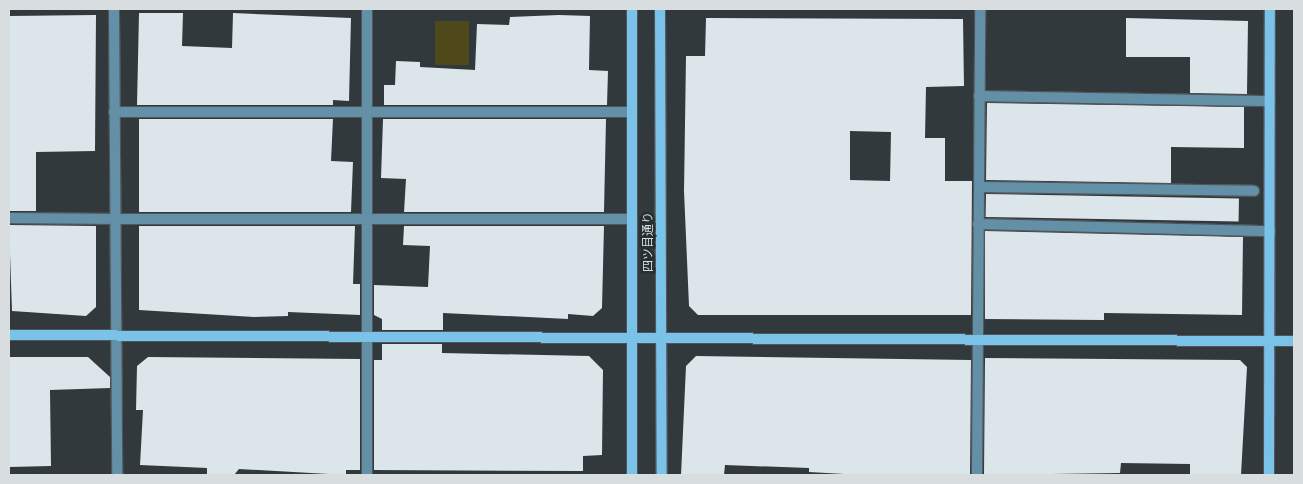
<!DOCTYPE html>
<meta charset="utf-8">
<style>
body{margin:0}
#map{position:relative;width:1303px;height:484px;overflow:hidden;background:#32393d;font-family:Helvetica,"Noto Sans JP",sans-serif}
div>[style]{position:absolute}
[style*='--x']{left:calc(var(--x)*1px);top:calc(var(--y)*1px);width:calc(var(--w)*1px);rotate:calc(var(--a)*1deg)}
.green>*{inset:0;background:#4f481b;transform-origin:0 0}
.building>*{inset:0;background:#dce5ea;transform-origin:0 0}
.roads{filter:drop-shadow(1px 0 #50575a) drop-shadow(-1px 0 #50575a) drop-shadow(0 1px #50575a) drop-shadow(0 -1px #50575a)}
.lane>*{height:10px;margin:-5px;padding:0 5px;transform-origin:5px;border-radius:5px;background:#6490a7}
.street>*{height:10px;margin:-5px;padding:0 5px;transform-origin:5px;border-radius:5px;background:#6490a7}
.secondary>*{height:10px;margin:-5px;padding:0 5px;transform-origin:5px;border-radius:5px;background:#7ac2e7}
span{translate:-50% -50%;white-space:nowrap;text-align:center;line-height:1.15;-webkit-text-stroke:5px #282f33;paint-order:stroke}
.street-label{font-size:12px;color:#d8dddf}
.frame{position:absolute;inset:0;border:10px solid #d8dddf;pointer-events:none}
</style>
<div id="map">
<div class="green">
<i style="left:435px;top:21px;width:34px;height:44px"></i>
</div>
<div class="building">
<i style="clip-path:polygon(139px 13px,183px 13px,182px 46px,232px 48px,233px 13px,351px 18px,349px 101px,333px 100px,333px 105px,137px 105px)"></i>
<i style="clip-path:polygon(96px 15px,95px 151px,36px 152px,36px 211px,9px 211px,9px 16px)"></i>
<i style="clip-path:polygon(559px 15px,590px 16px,589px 70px,608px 71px,607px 105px,384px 105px,384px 85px,395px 85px,396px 61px,420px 62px,420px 67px,475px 70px,477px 24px,509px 25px,510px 17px)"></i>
<i style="clip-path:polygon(evenodd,706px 18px,963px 19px,964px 86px,926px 87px,925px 138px,945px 138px,945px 181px,972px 181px,971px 315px,698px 315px,689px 306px,684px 191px,686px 56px,705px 56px,706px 18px,850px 131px,891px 132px,890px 181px,850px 180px,850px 131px)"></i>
<i style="clip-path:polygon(1126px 18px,1248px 21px,1247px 94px,1190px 93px,1190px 57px,1126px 57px)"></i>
<i style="clip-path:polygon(987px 103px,1244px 107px,1244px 148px,1171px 147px,1171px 183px,986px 180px)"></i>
<i style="clip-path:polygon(139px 119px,333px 119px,331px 161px,353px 162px,351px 212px,139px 212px)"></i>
<i style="clip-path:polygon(383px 119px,606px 119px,604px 212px,404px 212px,406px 179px,381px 178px)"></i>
<i style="left:986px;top:194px;width:253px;height:23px;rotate:1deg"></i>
<i style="clip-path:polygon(9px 225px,96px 226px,96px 307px,86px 316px,12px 311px)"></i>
<i style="clip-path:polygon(139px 226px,355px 226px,353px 284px,360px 284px,360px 315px,288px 312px,288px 316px,254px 317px,139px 310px)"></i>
<i style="clip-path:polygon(404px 226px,604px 226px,602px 308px,593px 316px,568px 314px,568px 319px,443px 313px,443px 330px,382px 330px,382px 319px,374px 315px,374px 285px,428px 287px,430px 246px,403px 245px)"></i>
<i style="clip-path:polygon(985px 231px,1243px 237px,1242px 315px,1104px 313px,1104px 320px,985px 319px)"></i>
<i style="clip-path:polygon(382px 344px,442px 344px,442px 353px,589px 356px,603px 370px,602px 455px,583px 456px,583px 471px,374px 470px,374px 360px,382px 360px)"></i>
<i style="clip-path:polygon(696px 356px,971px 360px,970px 475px,862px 475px,809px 472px,809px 468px,725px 465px,724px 475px,681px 475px,686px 366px)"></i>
<i style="clip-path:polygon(9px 357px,88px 357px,110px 377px,110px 388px,50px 390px,51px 466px,9px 467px)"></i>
<i style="clip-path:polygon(148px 357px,360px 359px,360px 470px,346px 470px,346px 475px,239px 469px,234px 475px,207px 474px,207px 468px,140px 465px,143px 410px,136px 410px,137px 366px)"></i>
<i style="clip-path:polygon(985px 358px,1240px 360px,1247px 367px,1241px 475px,1190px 475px,1190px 464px,1121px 463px,1120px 473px,984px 475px)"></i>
</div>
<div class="roads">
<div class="lane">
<i style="--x:979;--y:96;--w:291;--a:1"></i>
<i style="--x:114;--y:112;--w:518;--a:0"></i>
<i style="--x:9;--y:218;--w:106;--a:0.5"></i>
<i style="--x:978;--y:224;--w:292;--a:1.4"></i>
</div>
<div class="street">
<i style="--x:114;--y:9;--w:466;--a:89.6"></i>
<i style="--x:979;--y:187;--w:275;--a:0.8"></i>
<i style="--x:115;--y:219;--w:517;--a:0"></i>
<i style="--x:367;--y:475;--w:466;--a:-90"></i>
<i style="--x:977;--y:475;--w:466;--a:-89.6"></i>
</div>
<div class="secondary">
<i style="--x:632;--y:9;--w:466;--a:90"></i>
<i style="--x:660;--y:9;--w:466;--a:89.8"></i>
<i style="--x:9;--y:335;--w:1285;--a:0.27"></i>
<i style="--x:1269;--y:475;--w:466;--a:-89.9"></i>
</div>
</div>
<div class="street-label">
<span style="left:649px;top:242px;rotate:-90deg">四ツ目通り</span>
</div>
<div class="frame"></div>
</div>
